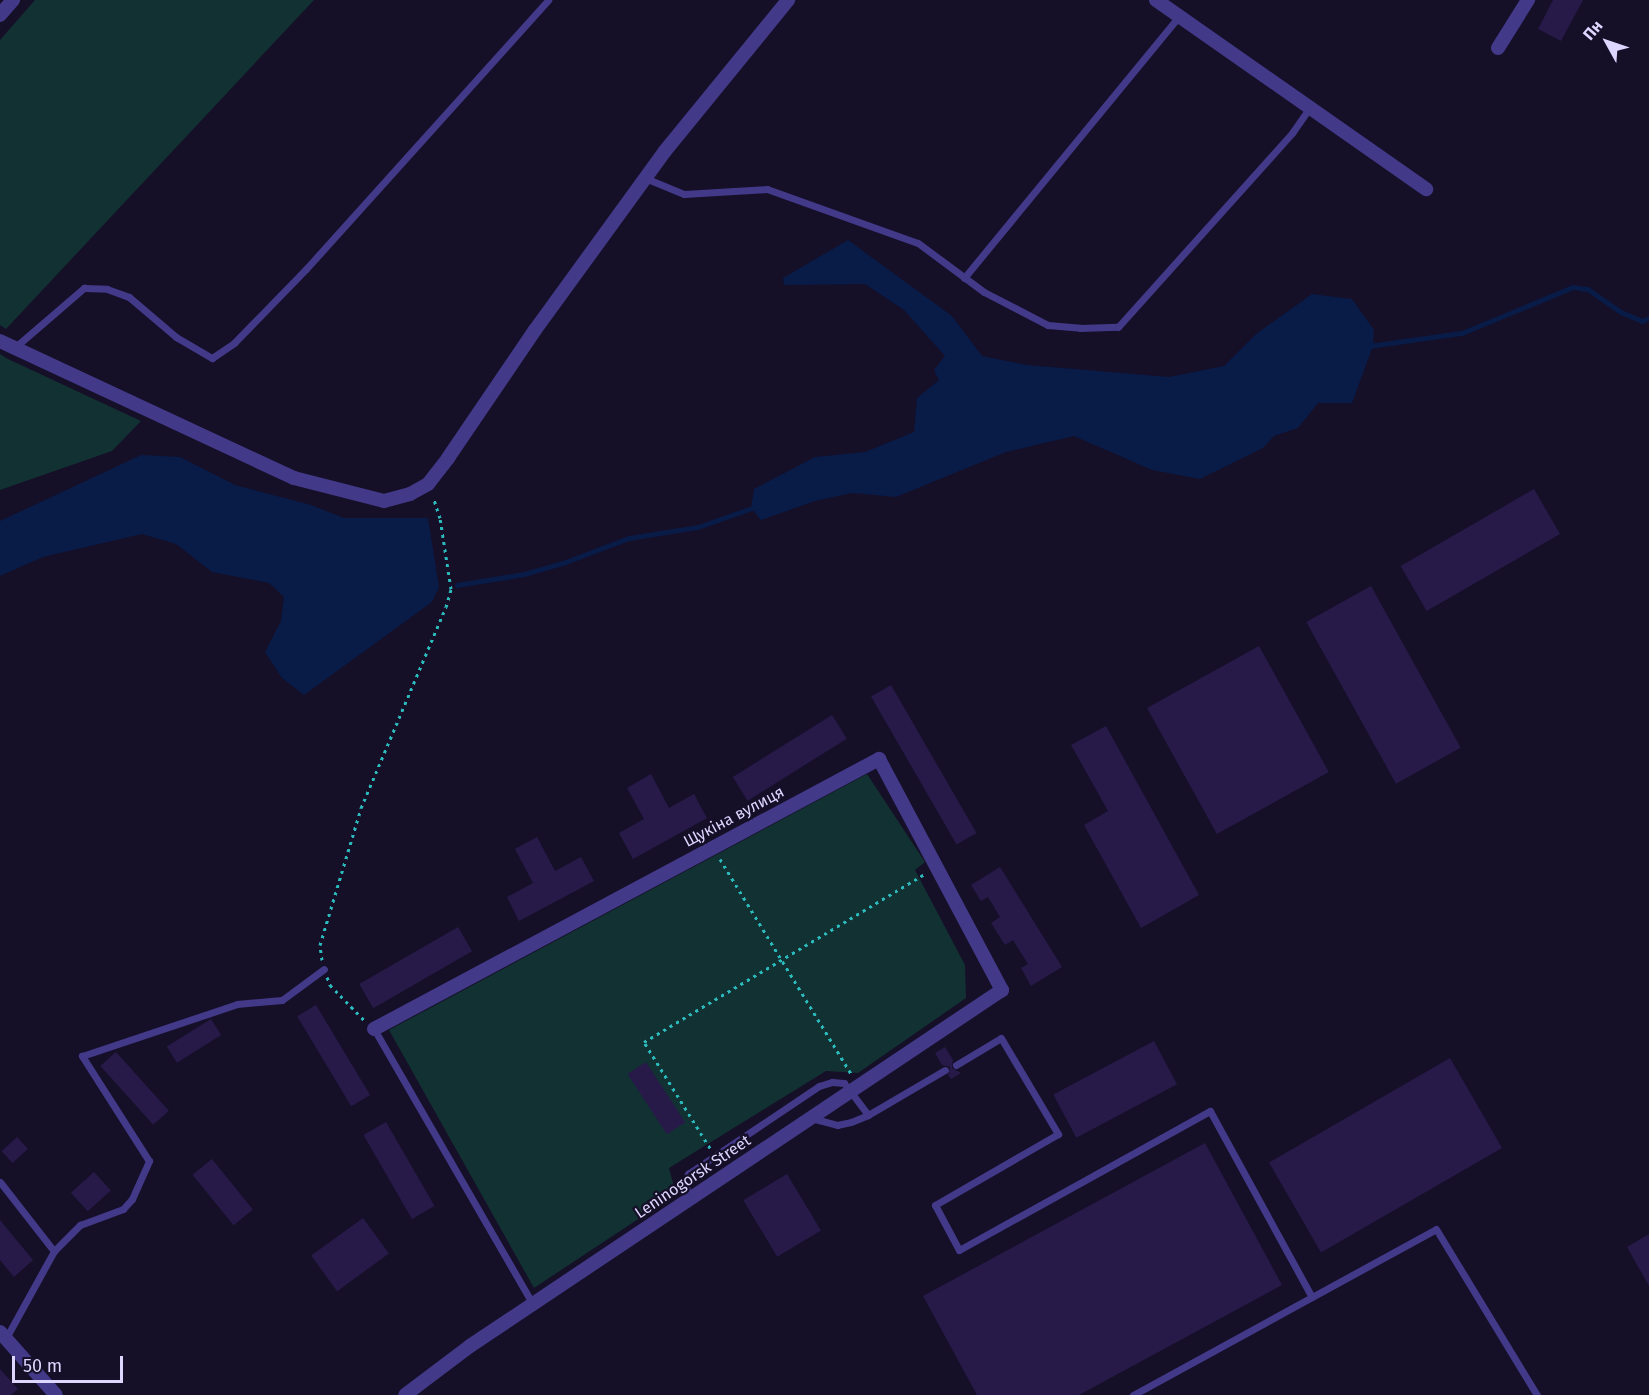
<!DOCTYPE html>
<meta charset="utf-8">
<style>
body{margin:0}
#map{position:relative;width:1649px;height:1395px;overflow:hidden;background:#150f28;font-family:"Fira Sans",sans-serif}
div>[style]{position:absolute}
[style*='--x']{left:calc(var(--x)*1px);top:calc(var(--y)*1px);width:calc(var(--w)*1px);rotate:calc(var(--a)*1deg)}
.green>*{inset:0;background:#123132}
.water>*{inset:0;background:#091b47}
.stream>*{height:4.5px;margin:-2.25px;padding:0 2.25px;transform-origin:2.25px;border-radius:2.25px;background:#091b47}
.building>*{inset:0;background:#271a49;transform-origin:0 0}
.path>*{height:3px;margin-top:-1.5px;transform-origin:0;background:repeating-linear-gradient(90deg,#2cbbbd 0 3px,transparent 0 7.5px)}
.service>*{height:7px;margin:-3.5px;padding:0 3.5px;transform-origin:3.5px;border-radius:3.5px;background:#423988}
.minor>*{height:14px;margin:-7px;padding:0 7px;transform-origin:7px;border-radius:7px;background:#423988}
span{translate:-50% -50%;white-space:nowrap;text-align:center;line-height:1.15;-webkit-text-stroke:4.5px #150f28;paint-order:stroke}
.street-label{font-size:16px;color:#ddd6ff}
.north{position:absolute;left:1577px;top:12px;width:60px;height:60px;-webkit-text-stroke:4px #150f28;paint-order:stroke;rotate:310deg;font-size:16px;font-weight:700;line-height:24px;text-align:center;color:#ddd6ff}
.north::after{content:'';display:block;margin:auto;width:21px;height:27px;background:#ddd6ff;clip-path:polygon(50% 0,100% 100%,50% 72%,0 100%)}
.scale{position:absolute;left:12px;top:1356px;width:111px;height:27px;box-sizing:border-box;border:3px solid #ddd6ff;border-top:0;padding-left:8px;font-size:18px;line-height:21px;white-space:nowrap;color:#ddd6ff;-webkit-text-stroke:4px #150f28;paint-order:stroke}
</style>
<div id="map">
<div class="green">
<i style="clip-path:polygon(35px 0,314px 0,6px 329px,0 325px,0 40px)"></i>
<i style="clip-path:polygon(0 354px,8px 359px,141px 421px,112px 451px,0 490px)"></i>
<i style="clip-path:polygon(867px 774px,925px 862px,915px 870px,965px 965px,966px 998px,858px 1073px,826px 1071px,669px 1168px,676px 1194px,534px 1288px,389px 1030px)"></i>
</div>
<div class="water">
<i style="clip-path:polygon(848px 240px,952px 316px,982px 356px,1027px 365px,1169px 377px,1224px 366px,1256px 334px,1312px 294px,1352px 299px,1374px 330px,1373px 346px,1352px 403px,1318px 403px,1298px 428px,1274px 436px,1263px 448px,1200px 479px,1152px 470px,1074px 436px,1006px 452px,896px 497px,852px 493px,815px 501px,761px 520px,751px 508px,754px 489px,815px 457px,865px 452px,914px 432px,917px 398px,939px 380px,934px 370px,945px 356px,904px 310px,865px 284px,784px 285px,783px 278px)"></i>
<i style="clip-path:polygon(141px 455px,180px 457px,235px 485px,311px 505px,344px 518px,428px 518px,439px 587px,432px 602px,304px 695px,282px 678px,265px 652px,281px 621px,284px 597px,269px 583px,212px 572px,176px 544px,142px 534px,43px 557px,0 576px,0 521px)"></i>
</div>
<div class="stream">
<i style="--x:1369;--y:346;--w:94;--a:-8"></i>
<i style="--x:1462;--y:333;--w:120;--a:-22.5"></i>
<i style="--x:1573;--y:287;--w:15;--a:8"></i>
<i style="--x:1588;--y:289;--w:40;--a:34.9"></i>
<i style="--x:1621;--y:312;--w:23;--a:23"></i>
<i style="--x:1642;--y:321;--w:8;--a:-23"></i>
<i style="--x:457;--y:585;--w:68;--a:-9.3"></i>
<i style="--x:524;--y:574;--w:41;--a:-15.8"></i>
<i style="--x:563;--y:563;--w:71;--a:-20.7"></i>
<i style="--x:629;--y:538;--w:70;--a:-9.1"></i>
<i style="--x:698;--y:527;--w:60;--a:-19.3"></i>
</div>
<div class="building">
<i style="clip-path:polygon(1553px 0,1583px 0,1561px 41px,1538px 29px)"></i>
<i style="left:1534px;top:489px;width:52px;height:154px;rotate:60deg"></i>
<i style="left:1371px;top:586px;width:185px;height:74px;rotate:61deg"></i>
<i style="left:1259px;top:646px;width:144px;height:128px;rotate:61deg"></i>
<i style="left:891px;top:685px;width:171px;height:23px;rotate:60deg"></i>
<i style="left:832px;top:715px;width:28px;height:117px;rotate:58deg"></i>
<i style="clip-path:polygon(1106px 726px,1199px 895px,1141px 928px,1084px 825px,1108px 811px,1071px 745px)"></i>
<i style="clip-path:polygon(651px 774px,669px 808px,694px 794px,707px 818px,633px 859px,619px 833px,644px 819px,627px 788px)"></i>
<i style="clip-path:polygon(537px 837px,555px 871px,581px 857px,594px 881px,519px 921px,507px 897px,533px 883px,515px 849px)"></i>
<i style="clip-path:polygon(1000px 867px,1062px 967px,1031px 986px,1021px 968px,1028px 964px,1013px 940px,1005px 945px,991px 923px,1000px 917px,988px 897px,981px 901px,971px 885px)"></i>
<i style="left:458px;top:927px;width:28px;height:114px;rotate:60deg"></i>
<i style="left:316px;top:1005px;width:105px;height:22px;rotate:59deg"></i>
<i style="left:211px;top:1019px;width:19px;height:52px;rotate:58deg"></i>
<i style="left:1154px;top:1041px;width:49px;height:114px;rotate:62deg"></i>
<i style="clip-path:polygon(945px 1047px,953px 1060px,952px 1068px,961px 1073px,951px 1079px,948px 1075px,950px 1067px,942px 1065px,935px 1053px)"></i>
<i style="left:116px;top:1052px;width:79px;height:21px;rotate:48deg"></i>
<i style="left:1450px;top:1058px;width:104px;height:209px;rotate:60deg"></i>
<i style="left:646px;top:1062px;width:72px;height:22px;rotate:57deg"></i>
<i style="left:386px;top:1122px;width:97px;height:26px;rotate:60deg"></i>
<i style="left:17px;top:1137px;width:16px;height:21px;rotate:47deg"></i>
<i style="clip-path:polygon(1205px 1143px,1282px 1285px,1079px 1395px,977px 1395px,923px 1296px)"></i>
<i style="left:212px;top:1159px;width:65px;height:25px;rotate:51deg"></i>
<i style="left:94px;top:1172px;width:25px;height:31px;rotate:48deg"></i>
<i style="left:787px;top:1174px;width:66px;height:51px;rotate:59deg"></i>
<i style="left:363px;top:1218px;width:44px;height:64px;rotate:54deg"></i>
<i style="clip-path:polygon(0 1220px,33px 1260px,14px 1277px,0 1260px)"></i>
<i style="clip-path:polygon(1649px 1234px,1649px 1286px,1627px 1247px)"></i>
<i style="clip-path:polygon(0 1369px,18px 1389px,11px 1395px,0 1395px)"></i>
</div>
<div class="path">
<i style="--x:720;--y:859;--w:252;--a:58.6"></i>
<i style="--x:322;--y:960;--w:15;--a:-98"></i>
<i style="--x:320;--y:945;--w:143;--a:-73.3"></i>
<i style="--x:361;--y:808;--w:218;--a:-67.1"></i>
<i style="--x:446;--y:607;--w:19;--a:-74"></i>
<i style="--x:451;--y:589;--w:72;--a:-98.8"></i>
<i style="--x:440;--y:518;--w:22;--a:-108"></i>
<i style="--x:327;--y:977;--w:9;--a:69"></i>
<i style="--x:330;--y:985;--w:49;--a:45.8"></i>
<i style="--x:710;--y:1148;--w:125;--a:-121.9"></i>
<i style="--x:644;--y:1042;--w:327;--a:-30.9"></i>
</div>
<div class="service">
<i style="--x:645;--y:178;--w:42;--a:22.3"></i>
<i style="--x:684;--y:194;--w:83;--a:-3.4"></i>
<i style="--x:767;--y:189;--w:160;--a:19.7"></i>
<i style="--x:918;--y:243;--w:82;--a:36.6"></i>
<i style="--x:984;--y:292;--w:72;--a:27.3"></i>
<i style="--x:1048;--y:325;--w:32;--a:5"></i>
<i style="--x:1080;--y:328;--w:38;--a:-2"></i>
<i style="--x:1118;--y:327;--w:261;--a:-48.1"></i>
<i style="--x:1292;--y:133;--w:32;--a:-55"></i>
<i style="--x:964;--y:278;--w:339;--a:-50.6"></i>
<i style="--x:13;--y:349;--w:94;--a:-40.7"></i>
<i style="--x:84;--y:288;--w:23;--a:2"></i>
<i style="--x:107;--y:289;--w:23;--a:20"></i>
<i style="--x:129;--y:297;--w:62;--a:40.4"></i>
<i style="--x:176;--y:337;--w:42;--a:30.3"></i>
<i style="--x:212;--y:358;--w:27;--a:-34"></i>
<i style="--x:234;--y:343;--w:103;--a:-45.8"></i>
<i style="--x:306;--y:269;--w:362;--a:-48"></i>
<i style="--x:374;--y:1029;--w:318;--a:60"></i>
<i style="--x:956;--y:1065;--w:52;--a:-31"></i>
<i style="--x:1001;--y:1038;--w:112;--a:59.3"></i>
<i style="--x:1058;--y:1134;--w:142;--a:150"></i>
<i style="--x:935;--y:1205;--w:51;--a:61.9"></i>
<i style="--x:959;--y:1250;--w:287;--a:-29"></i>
<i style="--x:1210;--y:1111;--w:212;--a:61.3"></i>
<i style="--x:811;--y:1118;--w:27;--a:15"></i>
<i style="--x:837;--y:1125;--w:14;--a:-12"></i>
<i style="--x:851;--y:1122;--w:18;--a:-22"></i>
<i style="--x:868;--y:1115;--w:89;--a:-30.3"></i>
<i style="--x:0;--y:1182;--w:88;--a:52"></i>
<i style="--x:689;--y:1198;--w:16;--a:-104"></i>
<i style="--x:685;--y:1182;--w:9;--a:-69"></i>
<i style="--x:688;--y:1174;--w:158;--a:-33.9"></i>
<i style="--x:819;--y:1086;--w:14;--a:-17"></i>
<i style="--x:832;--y:1082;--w:12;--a:5"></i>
<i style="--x:844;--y:1083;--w:40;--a:53"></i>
<i style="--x:6;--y:1338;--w:99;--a:-61.1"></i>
<i style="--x:54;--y:1251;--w:37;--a:-45"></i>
<i style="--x:80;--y:1225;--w:46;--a:-20.4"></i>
<i style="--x:123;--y:1209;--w:13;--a:-48"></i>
<i style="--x:132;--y:1199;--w:42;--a:-65.9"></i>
<i style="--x:149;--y:1161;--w:125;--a:-122.5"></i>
<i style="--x:82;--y:1056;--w:163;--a:-18.5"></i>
<i style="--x:237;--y:1004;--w:45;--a:-5.1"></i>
<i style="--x:282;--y:1000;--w:52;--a:-36.4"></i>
<i style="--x:1133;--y:1395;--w:345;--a:-28.7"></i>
<i style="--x:1436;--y:1229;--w:194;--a:58.7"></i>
</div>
<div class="minor">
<i style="--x:1156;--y:0;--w:330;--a:35"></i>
<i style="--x:0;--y:15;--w:20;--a:-49"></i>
<i style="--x:1498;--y:48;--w:57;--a:-58"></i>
<i style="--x:0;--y:341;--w:324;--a:25"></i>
<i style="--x:294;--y:478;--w:93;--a:14.3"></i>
<i style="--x:384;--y:501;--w:27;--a:-15"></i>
<i style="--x:410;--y:494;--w:21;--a:-29"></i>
<i style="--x:428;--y:484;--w:33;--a:-52"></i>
<i style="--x:448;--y:458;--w:155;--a:-55.8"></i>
<i style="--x:535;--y:330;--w:221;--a:-54"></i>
<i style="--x:665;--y:151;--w:195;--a:-50.8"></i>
<i style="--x:374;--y:1029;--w:573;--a:-28.13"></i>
<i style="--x:879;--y:759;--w:262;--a:62"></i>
<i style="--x:1002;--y:990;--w:640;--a:146.21"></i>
<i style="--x:470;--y:1346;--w:81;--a:143"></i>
<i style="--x:0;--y:1332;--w:84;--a:48.4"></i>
</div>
<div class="street-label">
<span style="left:734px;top:817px;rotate:-28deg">Щукіна вулиця</span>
<span style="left:693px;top:1177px;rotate:-34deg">Leninogorsk Street</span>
</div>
<div class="north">Пн</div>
<div class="scale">50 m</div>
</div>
